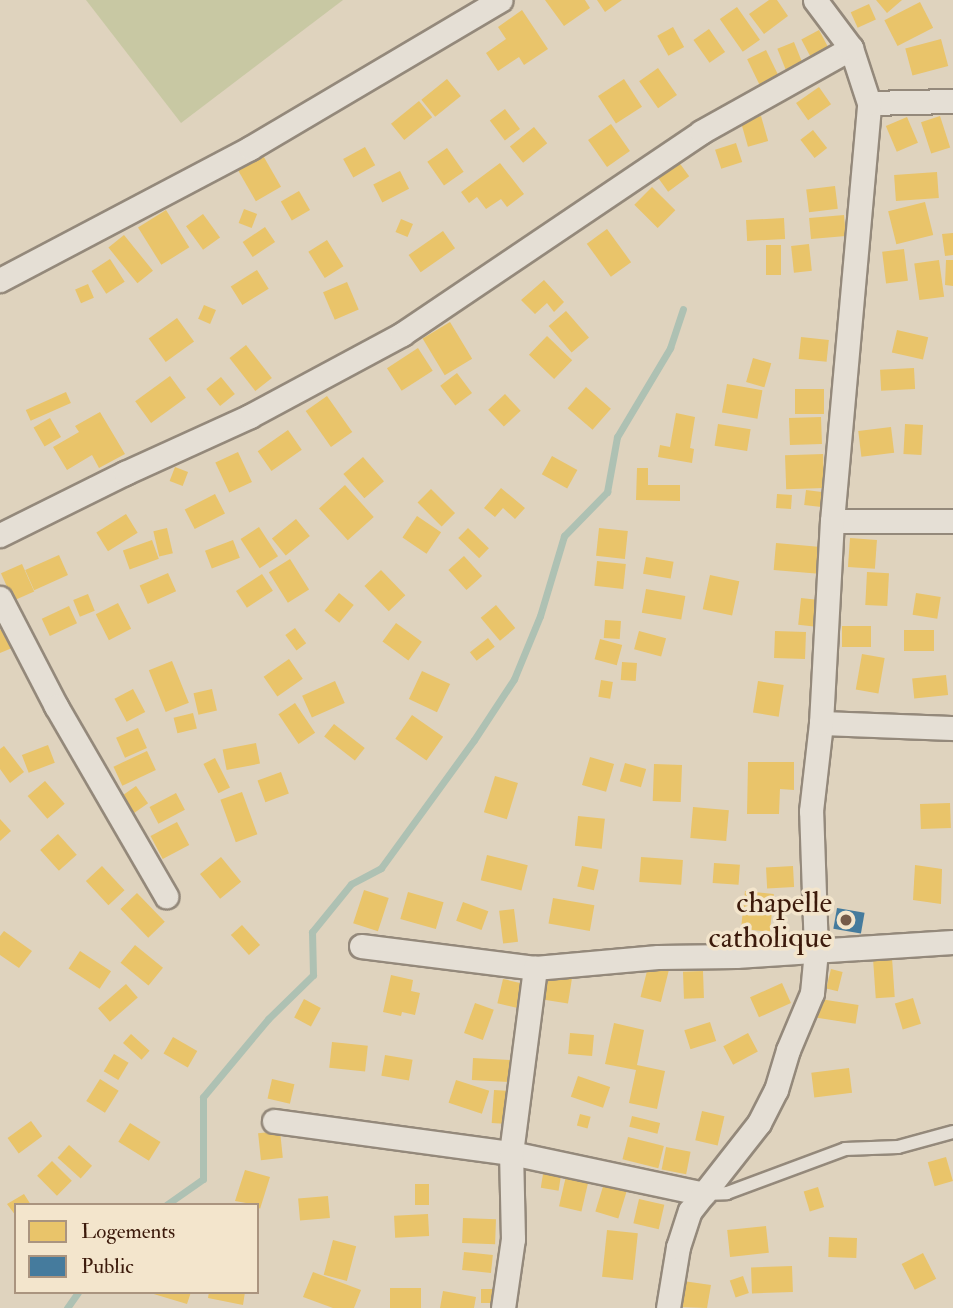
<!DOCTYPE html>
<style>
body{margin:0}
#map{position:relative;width:953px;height:1308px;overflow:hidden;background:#dfd3be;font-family:"IM FELL Double Pica",serif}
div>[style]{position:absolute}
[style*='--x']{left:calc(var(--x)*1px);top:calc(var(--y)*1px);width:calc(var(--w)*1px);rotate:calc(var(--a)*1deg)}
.green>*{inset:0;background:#c8c8a3}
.homes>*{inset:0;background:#e9c46a;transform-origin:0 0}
.public>*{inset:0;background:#457b9d;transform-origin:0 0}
.stream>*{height:7px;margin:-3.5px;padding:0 3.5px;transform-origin:3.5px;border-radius:3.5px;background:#aec1b3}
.roads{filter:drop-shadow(2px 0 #94897b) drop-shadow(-2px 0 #94897b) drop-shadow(0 2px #94897b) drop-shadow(0 -2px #94897b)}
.service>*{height:12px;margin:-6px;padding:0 6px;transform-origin:6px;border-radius:6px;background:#e5dfd5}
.minor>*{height:23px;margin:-11.5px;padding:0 11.5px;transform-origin:11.5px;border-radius:11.5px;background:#e5dfd5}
.dots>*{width:19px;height:19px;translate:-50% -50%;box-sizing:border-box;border:4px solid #f3e5cc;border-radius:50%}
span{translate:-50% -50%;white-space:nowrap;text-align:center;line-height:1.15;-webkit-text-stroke:7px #f3e5cc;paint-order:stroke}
.poi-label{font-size:30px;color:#3c1a0b}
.right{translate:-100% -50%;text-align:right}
.legend{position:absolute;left:14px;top:1203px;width:245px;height:91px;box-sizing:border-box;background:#f3e5cc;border:2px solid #aa947f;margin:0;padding:9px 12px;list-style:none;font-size:21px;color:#3c1a0b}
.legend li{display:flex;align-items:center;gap:14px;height:35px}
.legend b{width:35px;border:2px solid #aa947f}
</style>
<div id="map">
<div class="green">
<i style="clip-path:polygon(86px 0,343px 0,181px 123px)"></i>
</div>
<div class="homes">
<i style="clip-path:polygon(545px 0,585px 0,590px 8px,564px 26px)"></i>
<i style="clip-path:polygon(597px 0,622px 0,605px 12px)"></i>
<i style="clip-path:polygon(769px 0,777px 0,788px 16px,764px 34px,749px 14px)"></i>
<i style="clip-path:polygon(876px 0,902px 0,887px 13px)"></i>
<i style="left:920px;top:2px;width:29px;height:40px;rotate:63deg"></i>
<i style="left:869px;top:4px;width:17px;height:20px;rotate:66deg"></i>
<i style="left:737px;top:7px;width:40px;height:21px;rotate:55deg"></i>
<i style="clip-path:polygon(522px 10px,548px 49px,524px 65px,519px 57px,498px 71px,486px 53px,506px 39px,498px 27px)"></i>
<i style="left:673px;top:27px;width:23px;height:18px;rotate:61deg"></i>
<i style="left:709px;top:29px;width:28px;height:19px;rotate:55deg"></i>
<i style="left:819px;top:30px;width:19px;height:20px;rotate:62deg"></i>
<i style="left:941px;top:39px;width:28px;height:37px;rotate:75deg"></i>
<i style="left:794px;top:42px;width:22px;height:18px;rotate:68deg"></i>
<i style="left:766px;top:50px;width:30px;height:21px;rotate:64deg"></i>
<i style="left:658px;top:68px;width:33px;height:23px;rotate:55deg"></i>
<i style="left:447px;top:79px;width:22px;height:33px;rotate:51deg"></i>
<i style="left:624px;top:79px;width:33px;height:31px;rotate:57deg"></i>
<i style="left:819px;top:87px;width:21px;height:28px;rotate:55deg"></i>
<i style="left:419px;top:101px;width:21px;height:36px;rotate:51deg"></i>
<i style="left:505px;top:109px;width:25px;height:19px;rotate:53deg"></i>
<i style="left:761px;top:116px;width:26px;height:21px;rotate:74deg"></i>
<i style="left:940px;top:116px;width:33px;height:20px;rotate:72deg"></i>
<i style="left:907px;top:117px;width:28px;height:23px;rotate:67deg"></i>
<i style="left:611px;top:124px;width:33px;height:28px;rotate:55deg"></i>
<i style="left:534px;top:127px;width:21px;height:31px;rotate:51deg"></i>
<i style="left:813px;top:130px;width:23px;height:16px;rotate:52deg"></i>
<i style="left:736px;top:143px;width:20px;height:22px;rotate:72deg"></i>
<i style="left:365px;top:147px;width:21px;height:25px;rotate:61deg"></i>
<i style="left:447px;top:148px;width:29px;height:24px;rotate:55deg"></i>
<i style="left:261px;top:152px;width:40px;height:29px;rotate:60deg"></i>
<i style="left:678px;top:161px;width:19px;height:26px;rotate:54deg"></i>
<i style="clip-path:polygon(500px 163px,524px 194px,507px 207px,501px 199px,486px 209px,477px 197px,469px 203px,461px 192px)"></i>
<i style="left:400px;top:171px;width:20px;height:30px;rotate:63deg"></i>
<i style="left:937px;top:172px;width:26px;height:43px;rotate:86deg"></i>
<i style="left:835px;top:186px;width:23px;height:29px;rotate:83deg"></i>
<i style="left:652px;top:187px;width:33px;height:25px;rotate:45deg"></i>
<i style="left:299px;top:191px;width:22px;height:21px;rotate:60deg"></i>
<i style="left:925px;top:202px;width:34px;height:38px;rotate:76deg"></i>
<i style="left:244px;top:209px;width:14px;height:15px;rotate:21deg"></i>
<i style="left:166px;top:210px;width:44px;height:33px;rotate:58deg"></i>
<i style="left:203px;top:214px;width:29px;height:21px;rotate:54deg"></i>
<i style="left:844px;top:215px;width:21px;height:35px;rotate:85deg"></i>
<i style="left:784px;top:218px;width:21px;height:38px;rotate:87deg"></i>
<i style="left:401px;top:219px;width:13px;height:14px;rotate:23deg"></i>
<i style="left:265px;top:227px;width:18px;height:27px;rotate:56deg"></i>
<i style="left:607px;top:229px;width:41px;height:25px;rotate:54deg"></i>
<i style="left:443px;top:231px;width:21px;height:42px;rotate:55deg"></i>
<i style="clip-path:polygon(953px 233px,953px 255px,945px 256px,942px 234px)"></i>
<i style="left:124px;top:235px;width:46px;height:20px;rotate:51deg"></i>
<i style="left:327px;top:240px;width:31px;height:22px;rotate:58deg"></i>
<i style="left:809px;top:244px;width:27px;height:18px;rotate:84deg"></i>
<i style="left:766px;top:245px;width:15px;height:30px"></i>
<i style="left:904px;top:249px;width:32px;height:22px;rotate:83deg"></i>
<i style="left:110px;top:259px;width:27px;height:22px;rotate:57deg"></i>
<i style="left:939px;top:260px;width:37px;height:25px;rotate:82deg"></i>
<i style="clip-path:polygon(946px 260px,953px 260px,953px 286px,945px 285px)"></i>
<i style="left:257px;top:270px;width:22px;height:31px;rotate:58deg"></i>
<i style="clip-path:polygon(544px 280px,564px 302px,554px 312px,547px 303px,535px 314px,521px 300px)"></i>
<i style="left:347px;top:282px;width:30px;height:26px;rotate:67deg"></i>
<i style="left:88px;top:284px;width:15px;height:14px;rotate:67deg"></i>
<i style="left:204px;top:305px;width:13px;height:15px;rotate:23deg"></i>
<i style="left:566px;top:311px;width:35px;height:23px;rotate:49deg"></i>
<i style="left:177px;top:318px;width:29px;height:35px;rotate:54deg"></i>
<i style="left:450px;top:322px;width:43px;height:32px;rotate:59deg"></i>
<i style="left:897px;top:330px;width:32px;height:23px;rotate:13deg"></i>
<i style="left:547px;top:336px;width:35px;height:26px;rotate:44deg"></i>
<i style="left:801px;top:337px;width:28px;height:22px;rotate:6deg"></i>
<i style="left:246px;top:345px;width:42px;height:21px;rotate:52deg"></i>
<i style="left:418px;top:348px;width:27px;height:37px;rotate:57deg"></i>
<i style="left:753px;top:358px;width:19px;height:25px;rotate:16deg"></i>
<i style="left:914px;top:368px;width:21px;height:34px;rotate:87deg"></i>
<i style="left:457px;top:373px;width:25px;height:21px;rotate:53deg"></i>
<i style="left:170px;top:376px;width:27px;height:43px;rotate:54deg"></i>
<i style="left:221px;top:377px;width:22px;height:19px;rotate:51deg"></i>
<i style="left:727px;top:384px;width:36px;height:29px;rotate:10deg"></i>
<i style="left:586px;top:387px;width:33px;height:28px;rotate:41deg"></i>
<i style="left:795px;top:389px;width:29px;height:25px"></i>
<i style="left:66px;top:392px;width:12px;height:44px;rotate:66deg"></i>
<i style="left:505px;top:394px;width:23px;height:23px;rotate:47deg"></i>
<i style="left:327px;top:396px;width:44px;height:26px;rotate:55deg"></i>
<i style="clip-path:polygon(100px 412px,125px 454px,99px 468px,92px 455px,67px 470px,53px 447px,79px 432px,75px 426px)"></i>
<i style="clip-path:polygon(676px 413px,695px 417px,690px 448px,694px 449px,692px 463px,658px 457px,660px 445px,670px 447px)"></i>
<i style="left:821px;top:417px;width:27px;height:32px;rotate:88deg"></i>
<i style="left:50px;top:418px;width:22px;height:19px;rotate:60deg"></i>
<i style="left:718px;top:424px;width:33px;height:22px;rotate:9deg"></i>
<i style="left:905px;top:424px;width:18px;height:30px;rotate:3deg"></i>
<i style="left:891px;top:427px;width:26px;height:33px;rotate:83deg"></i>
<i style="left:288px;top:430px;width:24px;height:37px;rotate:55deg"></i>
<i style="left:238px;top:452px;width:33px;height:25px;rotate:65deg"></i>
<i style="left:823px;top:454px;width:34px;height:38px;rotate:88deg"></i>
<i style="left:552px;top:456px;width:29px;height:21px;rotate:29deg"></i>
<i style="left:363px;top:457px;width:32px;height:26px;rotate:49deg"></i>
<i style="left:175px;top:467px;width:14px;height:15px;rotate:21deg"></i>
<i style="clip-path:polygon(637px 468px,648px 468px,648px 485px,680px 485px,680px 501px,636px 500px)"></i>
<i style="left:345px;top:485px;width:43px;height:35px;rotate:48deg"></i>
<i style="clip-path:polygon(501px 488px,525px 508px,515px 519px,503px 508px,495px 517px,484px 508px)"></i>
<i style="left:431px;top:489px;width:34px;height:19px;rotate:45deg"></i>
<i style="left:806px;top:490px;width:26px;height:15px;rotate:7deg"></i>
<i style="left:215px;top:494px;width:22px;height:34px;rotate:63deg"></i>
<i style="left:777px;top:494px;width:15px;height:14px;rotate:4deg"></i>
<i style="left:126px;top:514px;width:22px;height:35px;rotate:58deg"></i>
<i style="left:417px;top:516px;width:29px;height:26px;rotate:34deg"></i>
<i style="left:296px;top:519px;width:22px;height:31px;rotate:51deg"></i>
<i style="left:259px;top:527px;width:35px;height:22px;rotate:57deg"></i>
<i style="left:167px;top:528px;width:26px;height:14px;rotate:77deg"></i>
<i style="left:468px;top:528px;width:29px;height:14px;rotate:44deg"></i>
<i style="left:599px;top:528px;width:29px;height:28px;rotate:6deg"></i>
<i style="left:850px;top:538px;width:27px;height:29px;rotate:4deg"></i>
<i style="left:152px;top:540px;width:20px;height:31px;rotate:70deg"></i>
<i style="left:233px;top:540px;width:19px;height:30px;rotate:69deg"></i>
<i style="left:776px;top:543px;width:45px;height:27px;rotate:5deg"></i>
<i style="left:59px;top:555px;width:22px;height:37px;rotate:66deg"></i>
<i style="left:464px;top:556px;width:27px;height:21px;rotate:48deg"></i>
<i style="left:646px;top:557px;width:28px;height:17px;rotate:10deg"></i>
<i style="left:290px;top:559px;width:36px;height:25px;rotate:58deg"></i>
<i style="left:597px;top:561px;width:29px;height:25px;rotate:6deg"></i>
<i style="left:22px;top:564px;width:30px;height:23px;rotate:66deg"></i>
<i style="left:381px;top:570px;width:35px;height:23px;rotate:46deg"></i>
<i style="left:867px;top:572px;width:22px;height:33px;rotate:3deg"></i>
<i style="left:168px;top:573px;width:20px;height:31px;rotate:66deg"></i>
<i style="left:262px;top:574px;width:20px;height:31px;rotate:57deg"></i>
<i style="left:710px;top:575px;width:30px;height:35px;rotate:12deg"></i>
<i style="left:646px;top:589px;width:40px;height:24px;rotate:10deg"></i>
<i style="left:339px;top:593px;width:19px;height:23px;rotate:39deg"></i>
<i style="left:916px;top:593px;width:25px;height:22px;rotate:9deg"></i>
<i style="left:88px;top:594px;width:18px;height:16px;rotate:68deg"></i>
<i style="left:801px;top:598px;width:18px;height:27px;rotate:6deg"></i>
<i style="left:118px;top:603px;width:29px;height:25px;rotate:63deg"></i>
<i style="left:496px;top:605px;width:30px;height:20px;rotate:50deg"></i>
<i style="left:69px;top:606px;width:19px;height:30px;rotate:65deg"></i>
<i style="left:605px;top:620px;width:16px;height:18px;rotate:4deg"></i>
<i style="left:396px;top:623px;width:32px;height:23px;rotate:36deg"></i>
<i style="left:871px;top:626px;width:21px;height:29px;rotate:90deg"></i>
<i style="left:295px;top:628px;width:19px;height:12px;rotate:54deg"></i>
<i style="clip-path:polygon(3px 629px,12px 648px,0 653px,0 630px)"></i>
<i style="left:904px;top:630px;width:30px;height:21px"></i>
<i style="left:639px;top:631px;width:28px;height:19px;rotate:15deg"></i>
<i style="left:775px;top:631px;width:31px;height:27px;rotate:2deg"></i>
<i style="left:488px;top:638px;width:11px;height:23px;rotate:52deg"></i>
<i style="left:600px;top:639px;width:23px;height:21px;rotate:15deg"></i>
<i style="left:862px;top:654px;width:23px;height:36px;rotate:10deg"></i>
<i style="left:289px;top:659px;width:24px;height:31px;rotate:55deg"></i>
<i style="left:172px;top:661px;width:45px;height:25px;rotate:68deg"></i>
<i style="left:622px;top:662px;width:15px;height:18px;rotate:4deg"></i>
<i style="left:422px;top:671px;width:31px;height:31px;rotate:25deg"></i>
<i style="left:946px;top:675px;width:20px;height:34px;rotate:84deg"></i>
<i style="left:601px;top:680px;width:12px;height:17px;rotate:9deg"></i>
<i style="left:335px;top:681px;width:24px;height:36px;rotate:66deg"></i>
<i style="left:758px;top:681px;width:26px;height:32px;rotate:9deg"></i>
<i style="left:133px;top:689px;width:26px;height:21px;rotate:62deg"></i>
<i style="left:212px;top:689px;width:22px;height:19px;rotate:77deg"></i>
<i style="left:295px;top:703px;width:36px;height:20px;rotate:56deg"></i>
<i style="left:193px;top:713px;width:16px;height:20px;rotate:76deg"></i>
<i style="left:412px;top:715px;width:38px;height:29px;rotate:35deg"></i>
<i style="left:334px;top:724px;width:39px;height:16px;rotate:38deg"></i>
<i style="left:138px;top:728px;width:22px;height:24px;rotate:66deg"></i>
<i style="left:256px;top:743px;width:21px;height:34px;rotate:79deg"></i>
<i style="left:48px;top:745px;width:19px;height:28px;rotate:69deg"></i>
<i style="clip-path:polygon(4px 746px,24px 772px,10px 783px,0 769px,0 749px)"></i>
<i style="left:147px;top:751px;width:21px;height:37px;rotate:65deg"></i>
<i style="left:590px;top:757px;width:25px;height:29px;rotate:16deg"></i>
<i style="left:215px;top:758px;width:33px;height:13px;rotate:63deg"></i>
<i style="clip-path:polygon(748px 762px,794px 762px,794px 790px,780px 789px,779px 814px,747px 814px)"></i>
<i style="left:625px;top:763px;width:22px;height:19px;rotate:16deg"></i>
<i style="left:654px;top:764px;width:28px;height:37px;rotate:2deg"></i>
<i style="left:281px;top:772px;width:23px;height:25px;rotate:70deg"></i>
<i style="left:495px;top:776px;width:24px;height:38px;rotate:17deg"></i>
<i style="left:45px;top:781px;width:30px;height:23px;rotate:49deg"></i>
<i style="left:136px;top:786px;width:21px;height:24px;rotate:55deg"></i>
<i style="left:242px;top:792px;width:45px;height:23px;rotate:70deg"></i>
<i style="left:176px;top:793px;width:19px;height:30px;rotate:62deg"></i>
<i style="left:950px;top:803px;width:25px;height:30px;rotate:88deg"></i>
<i style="left:693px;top:807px;width:36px;height:31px;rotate:5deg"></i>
<i style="left:578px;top:816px;width:27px;height:30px;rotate:6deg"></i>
<i style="clip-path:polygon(0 819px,11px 831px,0 841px)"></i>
<i style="left:177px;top:822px;width:26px;height:30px;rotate:62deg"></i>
<i style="left:58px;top:834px;width:28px;height:24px;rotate:48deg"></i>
<i style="left:487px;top:855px;width:42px;height:26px;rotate:14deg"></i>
<i style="left:221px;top:857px;width:32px;height:27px;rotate:51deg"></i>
<i style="left:641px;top:857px;width:42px;height:25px;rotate:4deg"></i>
<i style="left:714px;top:863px;width:26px;height:20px;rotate:4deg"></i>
<i style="clip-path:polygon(915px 865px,942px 869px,941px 904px,913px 900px)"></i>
<i style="left:102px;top:866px;width:33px;height:22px;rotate:47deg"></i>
<i style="left:582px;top:866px;width:17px;height:21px;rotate:13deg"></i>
<i style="left:793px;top:866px;width:21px;height:27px;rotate:87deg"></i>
<i style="left:364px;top:890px;width:26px;height:35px;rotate:18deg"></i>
<i style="left:745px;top:891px;width:29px;height:38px;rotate:6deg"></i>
<i style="left:408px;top:892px;width:37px;height:28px;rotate:16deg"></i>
<i style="left:137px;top:893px;width:40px;height:23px;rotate:46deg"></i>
<i style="left:553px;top:898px;width:42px;height:26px;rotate:10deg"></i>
<i style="left:463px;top:902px;width:27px;height:20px;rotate:20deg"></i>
<i style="left:514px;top:909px;width:33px;height:15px;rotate:83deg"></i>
<i style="left:242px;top:925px;width:27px;height:15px;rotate:48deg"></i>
<i style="clip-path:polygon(4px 931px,32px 951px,19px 968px,0 955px,0 936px)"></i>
<i style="left:135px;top:945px;width:36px;height:23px;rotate:39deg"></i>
<i style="left:80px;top:951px;width:37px;height:21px;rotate:33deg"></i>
<i style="left:892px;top:958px;width:39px;height:19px;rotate:86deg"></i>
<i style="left:649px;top:963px;width:21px;height:35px;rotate:14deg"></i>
<i style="left:831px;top:969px;width:12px;height:20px;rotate:14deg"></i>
<i style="left:549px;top:970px;width:24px;height:30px;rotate:9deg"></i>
<i style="left:703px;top:971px;width:27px;height:20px;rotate:88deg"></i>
<i style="clip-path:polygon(391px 975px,413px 980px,411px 991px,420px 993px,415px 1015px,402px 1012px,401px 1016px,383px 1012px)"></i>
<i style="left:503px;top:979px;width:22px;height:25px;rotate:13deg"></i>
<i style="left:782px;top:983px;width:22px;height:35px;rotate:66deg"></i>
<i style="left:126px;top:984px;width:18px;height:37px;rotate:49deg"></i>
<i style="left:913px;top:998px;width:27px;height:19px;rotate:73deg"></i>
<i style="left:304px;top:999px;width:19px;height:21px;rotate:28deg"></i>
<i style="left:820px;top:999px;width:39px;height:19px;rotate:9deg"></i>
<i style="left:475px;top:1003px;width:20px;height:32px;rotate:20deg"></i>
<i style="left:710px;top:1022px;width:20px;height:27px;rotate:72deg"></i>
<i style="clip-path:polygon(614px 1023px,644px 1030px,637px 1065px,665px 1071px,657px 1109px,629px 1103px,636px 1070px,605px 1064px)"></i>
<i style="left:570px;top:1033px;width:24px;height:21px;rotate:5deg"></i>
<i style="left:748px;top:1033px;width:21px;height:28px;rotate:62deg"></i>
<i style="left:131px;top:1034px;width:25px;height:12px;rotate:42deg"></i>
<i style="left:173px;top:1037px;width:28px;height:19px;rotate:30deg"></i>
<i style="left:332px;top:1042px;width:36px;height:26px;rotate:6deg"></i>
<i style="left:114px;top:1054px;width:17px;height:20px;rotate:31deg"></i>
<i style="left:385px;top:1055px;width:28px;height:21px;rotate:10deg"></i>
<i style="left:473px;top:1058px;width:37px;height:22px;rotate:3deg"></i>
<i style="left:849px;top:1068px;width:25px;height:38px;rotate:83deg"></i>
<i style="left:578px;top:1076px;width:34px;height:22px;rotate:19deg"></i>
<i style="left:100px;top:1079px;width:22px;height:26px;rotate:32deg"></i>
<i style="left:272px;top:1079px;width:23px;height:20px;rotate:13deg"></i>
<i style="left:456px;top:1080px;width:35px;height:24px;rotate:18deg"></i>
<i style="left:494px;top:1090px;width:16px;height:33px;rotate:4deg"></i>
<i style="left:702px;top:1111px;width:23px;height:30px;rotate:13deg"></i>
<i style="left:580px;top:1114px;width:11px;height:12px;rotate:15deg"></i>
<i style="left:632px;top:1116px;width:29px;height:11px;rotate:14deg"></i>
<i style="left:31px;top:1121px;width:19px;height:29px;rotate:54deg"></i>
<i style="left:130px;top:1123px;width:36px;height:22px;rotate:32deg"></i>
<i style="left:280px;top:1131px;width:27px;height:22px;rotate:84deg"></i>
<i style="left:628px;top:1137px;width:37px;height:23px;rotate:14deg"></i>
<i style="left:69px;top:1145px;width:31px;height:17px;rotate:42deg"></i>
<i style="left:666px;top:1147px;width:25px;height:23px;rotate:11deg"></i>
<i style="left:946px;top:1157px;width:25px;height:19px;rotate:74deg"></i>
<i style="left:52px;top:1161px;width:28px;height:21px;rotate:45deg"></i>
<i style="clip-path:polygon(245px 1170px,270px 1177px,260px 1209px,257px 1205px,235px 1201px)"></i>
<i style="left:543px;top:1174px;width:18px;height:14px;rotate:9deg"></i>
<i style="left:566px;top:1176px;width:23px;height:31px;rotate:13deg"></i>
<i style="left:605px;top:1180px;width:24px;height:33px;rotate:17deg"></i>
<i style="left:415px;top:1184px;width:14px;height:21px"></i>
<i style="left:818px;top:1187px;width:21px;height:15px;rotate:73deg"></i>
<i style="clip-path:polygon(24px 1194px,31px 1205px,16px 1205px,16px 1216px,7px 1204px)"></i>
<i style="left:328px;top:1196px;width:22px;height:30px;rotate:85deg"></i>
<i style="left:639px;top:1199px;width:26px;height:25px;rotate:13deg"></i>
<i style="left:428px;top:1214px;width:22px;height:34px;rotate:87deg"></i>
<i style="left:463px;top:1218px;width:33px;height:25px;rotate:2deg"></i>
<i style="left:766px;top:1226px;width:27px;height:39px;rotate:84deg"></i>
<i style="left:607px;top:1230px;width:31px;height:47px;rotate:6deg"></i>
<i style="left:829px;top:1237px;width:28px;height:20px;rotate:2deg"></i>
<i style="left:333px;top:1240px;width:24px;height:36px;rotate:15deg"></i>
<i style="left:464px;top:1252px;width:29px;height:18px;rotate:6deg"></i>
<i style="left:923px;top:1253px;width:29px;height:24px;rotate:63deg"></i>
<i style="left:792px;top:1266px;width:26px;height:41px;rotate:88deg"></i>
<i style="clip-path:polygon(313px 1272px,361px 1290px,354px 1308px,333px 1308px,303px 1297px)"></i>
<i style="left:743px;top:1276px;width:18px;height:14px;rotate:71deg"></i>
<i style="clip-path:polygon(683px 1281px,711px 1285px,707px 1308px,680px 1307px)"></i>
<i style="left:390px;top:1288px;width:31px;height:20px"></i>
<i style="left:481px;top:1289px;width:12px;height:14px"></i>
<i style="clip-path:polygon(443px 1291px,476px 1297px,474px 1308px,440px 1308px)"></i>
<i style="clip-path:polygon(147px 1292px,191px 1292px,187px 1304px)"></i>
<i style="clip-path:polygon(209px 1292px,245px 1292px,243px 1305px,208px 1298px)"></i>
</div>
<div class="public">
<i style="left:837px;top:908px;width:28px;height:21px;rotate:10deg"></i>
</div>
<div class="stream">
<i style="--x:166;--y:1205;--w:45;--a:-35.1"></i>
<i style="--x:203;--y:1179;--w:82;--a:-90"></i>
<i style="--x:203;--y:1097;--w:102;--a:-50.2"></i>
<i style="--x:268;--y:1019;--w:63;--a:-44.4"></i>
<i style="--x:313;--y:975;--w:43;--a:-91.3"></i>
<i style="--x:312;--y:932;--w:62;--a:-50.9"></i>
<i style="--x:351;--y:884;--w:34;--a:-28"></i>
<i style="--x:381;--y:868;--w:158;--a:-54"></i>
<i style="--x:474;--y:740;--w:73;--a:-56.7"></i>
<i style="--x:514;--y:679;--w:68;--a:-67.6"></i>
<i style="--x:540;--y:616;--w:84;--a:-73.3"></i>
<i style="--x:564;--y:536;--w:62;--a:-45.7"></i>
<i style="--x:607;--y:492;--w:56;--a:-79.7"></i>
<i style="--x:617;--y:437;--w:104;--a:-59.2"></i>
<i style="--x:670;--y:348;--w:41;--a:-71.6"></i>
<i style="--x:67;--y:1308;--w:19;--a:-55"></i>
</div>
<div class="roads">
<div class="service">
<i style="--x:704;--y:1194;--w:23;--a:-2"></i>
<i style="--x:727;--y:1193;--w:126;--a:-20.4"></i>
<i style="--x:845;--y:1149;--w:53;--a:-2.2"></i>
<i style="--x:898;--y:1147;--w:57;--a:-15.3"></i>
</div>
<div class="minor">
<i style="--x:869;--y:103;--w:84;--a:-1.4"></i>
<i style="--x:0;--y:280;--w:283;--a:-27.8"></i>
<i style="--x:250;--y:148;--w:291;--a:-30.6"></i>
<i style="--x:832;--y:521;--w:121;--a:0"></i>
<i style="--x:0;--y:535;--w:140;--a:-26.4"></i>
<i style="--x:125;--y:473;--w:137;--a:-24.5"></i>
<i style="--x:250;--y:416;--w:173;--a:-28.3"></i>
<i style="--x:402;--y:334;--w:361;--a:-34"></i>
<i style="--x:701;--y:132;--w:172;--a:-29.2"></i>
<i style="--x:0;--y:598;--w:122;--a:62.6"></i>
<i style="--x:56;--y:706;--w:220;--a:59.9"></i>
<i style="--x:821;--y:723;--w:132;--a:2.2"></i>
<i style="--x:361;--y:946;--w:175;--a:7.2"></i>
<i style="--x:535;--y:968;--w:123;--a:-5.1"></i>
<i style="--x:658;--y:957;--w:78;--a:-0.7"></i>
<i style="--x:736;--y:956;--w:217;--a:-3.7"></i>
<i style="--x:274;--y:1121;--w:239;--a:7.7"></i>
<i style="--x:511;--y:1153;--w:197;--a:12"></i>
<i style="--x:503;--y:1308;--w:70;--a:-81.8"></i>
<i style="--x:513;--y:1239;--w:86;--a:-91.3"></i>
<i style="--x:511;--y:1153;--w:187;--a:-82.6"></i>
<i style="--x:668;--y:1308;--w:62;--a:-80.7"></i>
<i style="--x:678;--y:1247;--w:38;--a:-72"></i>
<i style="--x:690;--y:1211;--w:112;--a:-51.9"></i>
<i style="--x:759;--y:1123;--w:37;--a:-63"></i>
<i style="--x:776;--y:1090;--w:42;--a:-73.3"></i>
<i style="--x:788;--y:1050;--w:62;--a:-67.2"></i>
<i style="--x:812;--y:993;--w:42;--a:-84.6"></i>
<i style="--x:816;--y:951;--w:140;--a:-92"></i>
<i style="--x:811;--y:811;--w:89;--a:-83.5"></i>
<i style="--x:821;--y:723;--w:202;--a:-86.9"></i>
<i style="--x:832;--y:521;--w:420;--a:-84.9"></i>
<i style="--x:869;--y:103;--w:58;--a:-108.1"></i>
<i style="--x:851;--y:48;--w:60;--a:-126.9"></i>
</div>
</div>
<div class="dots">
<i style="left:846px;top:920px;background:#755b4a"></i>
</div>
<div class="poi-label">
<span class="right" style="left:832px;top:920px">chapelle<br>catholique</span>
</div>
<ul class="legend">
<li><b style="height:19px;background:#e9c46a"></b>Logements</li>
<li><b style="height:19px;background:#457b9d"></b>Public</li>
</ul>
</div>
